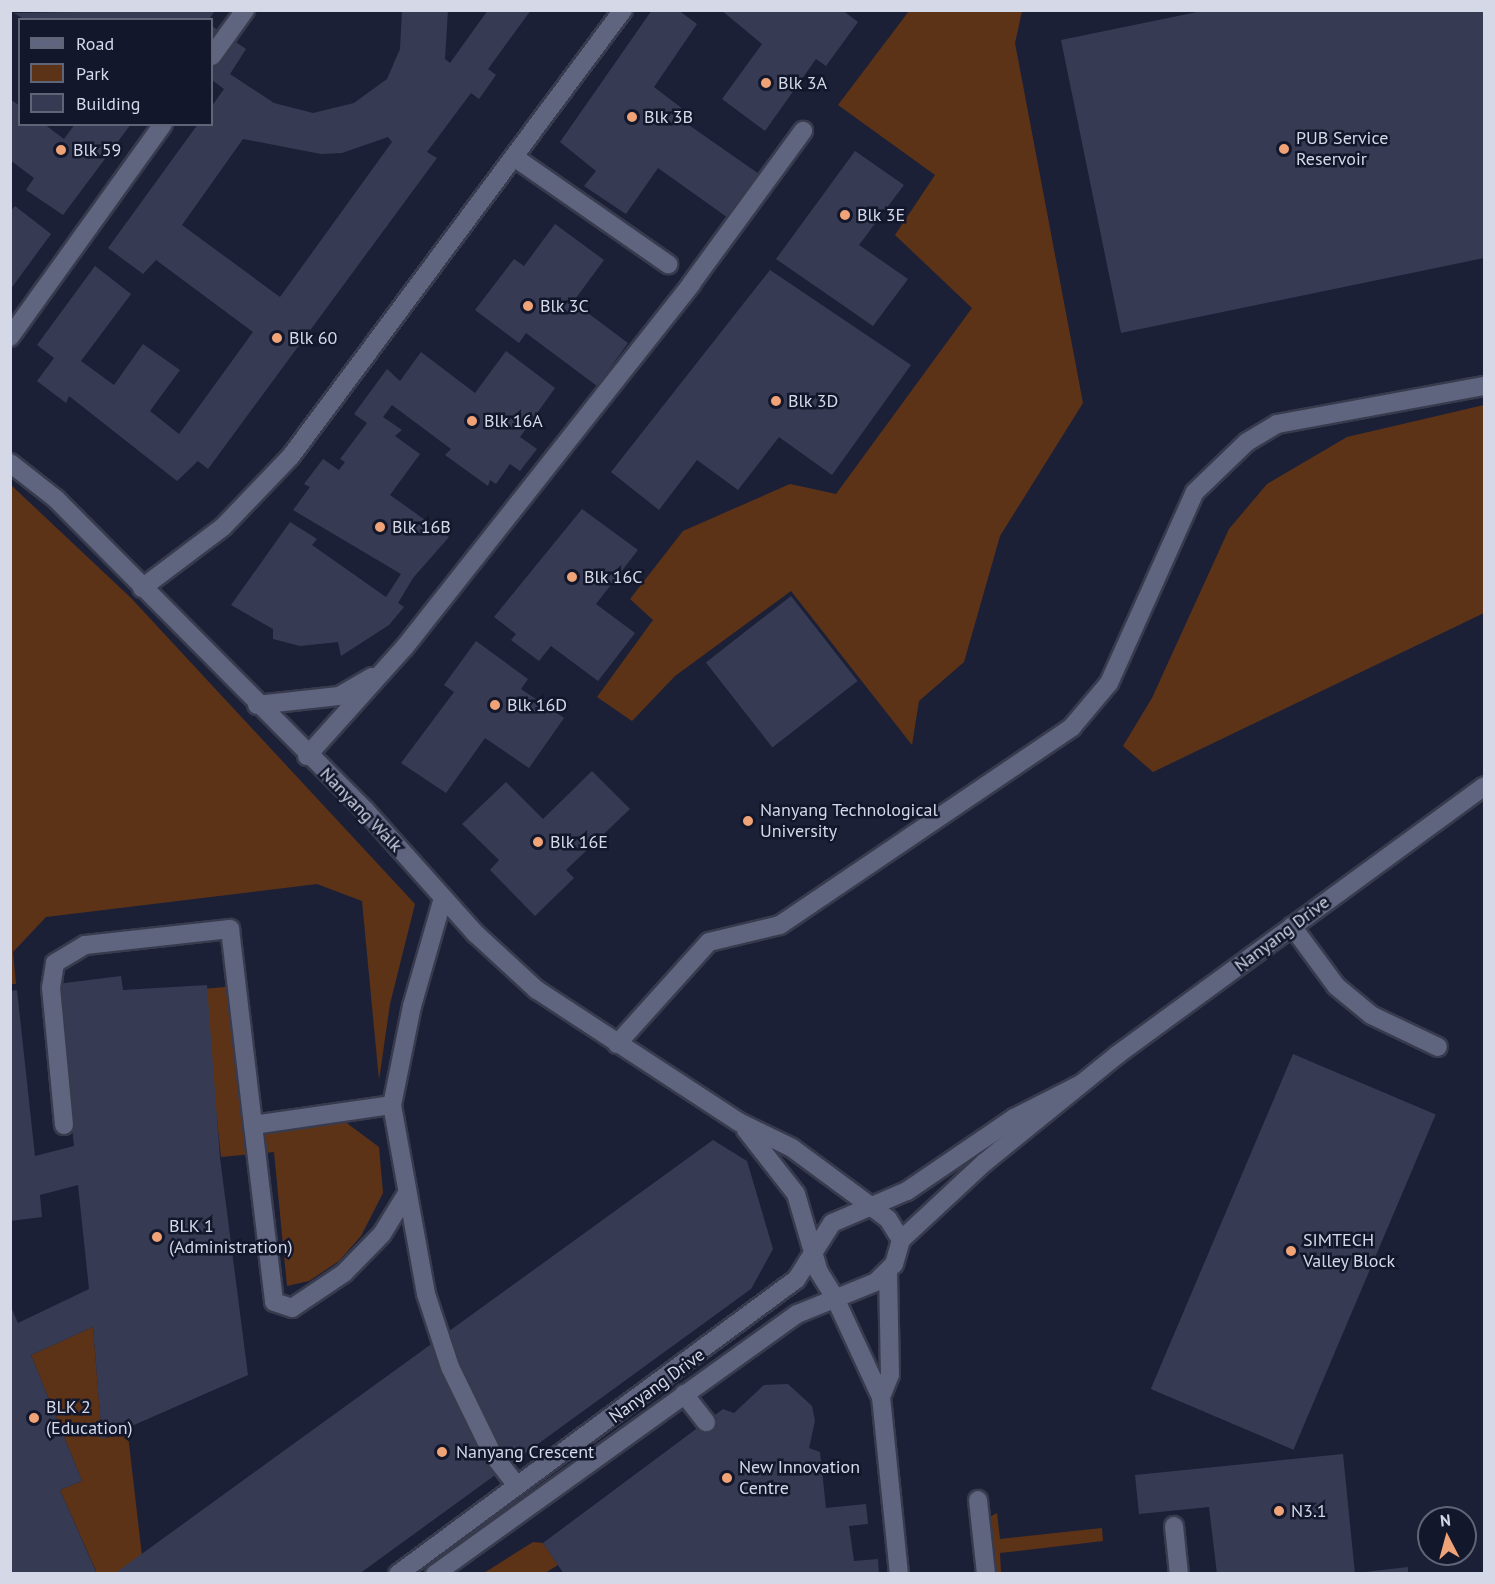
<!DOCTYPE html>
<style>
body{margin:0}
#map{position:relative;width:1495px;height:1584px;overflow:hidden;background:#1c2037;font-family:"PT Sans",sans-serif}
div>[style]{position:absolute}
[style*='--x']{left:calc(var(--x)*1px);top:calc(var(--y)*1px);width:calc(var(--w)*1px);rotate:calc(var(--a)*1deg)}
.green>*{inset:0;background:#5d3317}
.building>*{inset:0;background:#363b53;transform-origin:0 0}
.roads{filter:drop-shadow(2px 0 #383b4d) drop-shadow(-2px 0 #383b4d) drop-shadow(0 2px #383b4d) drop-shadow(0 -2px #383b4d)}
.lane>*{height:18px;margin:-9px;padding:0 9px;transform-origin:9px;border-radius:9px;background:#5f647f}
.street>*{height:18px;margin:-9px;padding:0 9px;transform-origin:9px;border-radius:9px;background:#5f647f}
.dots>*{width:16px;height:16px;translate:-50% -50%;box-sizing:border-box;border:3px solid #13172c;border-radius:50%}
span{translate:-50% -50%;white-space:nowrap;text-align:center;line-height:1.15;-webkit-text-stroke:5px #13172c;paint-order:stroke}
.poi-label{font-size:18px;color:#d4d8e7}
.left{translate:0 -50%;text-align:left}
.street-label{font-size:18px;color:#d4d8e7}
.frame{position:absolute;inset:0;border:12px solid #d4d8e7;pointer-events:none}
.legend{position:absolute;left:18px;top:18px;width:195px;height:108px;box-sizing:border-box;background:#13172c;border:2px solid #606477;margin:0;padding:8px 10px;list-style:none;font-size:18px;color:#d4d8e7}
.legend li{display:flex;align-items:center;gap:12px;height:30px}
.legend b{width:30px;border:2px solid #606477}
.north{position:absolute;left:1417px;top:1506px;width:60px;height:60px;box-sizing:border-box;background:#13172c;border:2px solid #606477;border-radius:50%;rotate:354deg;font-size:16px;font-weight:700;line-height:24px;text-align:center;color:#d4d8e7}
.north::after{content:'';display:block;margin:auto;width:21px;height:27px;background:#efa376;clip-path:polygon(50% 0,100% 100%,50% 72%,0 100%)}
</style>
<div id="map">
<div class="green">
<i style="clip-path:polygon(909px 11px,1022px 11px,1015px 43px,1083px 403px,1000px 536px,964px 662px,919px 701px,912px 745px,791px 591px,675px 676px,632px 721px,597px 697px,653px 620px,630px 599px,683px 531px,790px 484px,836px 494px,972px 308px,895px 235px,935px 175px,838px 105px)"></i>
<i style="clip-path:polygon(1484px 405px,1484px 613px,1153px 772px,1123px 746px,1152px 698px,1229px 529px,1267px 484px,1347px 437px)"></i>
<i style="clip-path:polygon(11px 485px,131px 598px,415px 904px,390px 1004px,379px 1080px,362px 901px,317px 884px,46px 917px,13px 952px,16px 984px,11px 984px)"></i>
<i style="clip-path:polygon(236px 986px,253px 1130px,344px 1121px,379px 1147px,383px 1193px,361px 1236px,339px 1261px,309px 1281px,287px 1286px,274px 1152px,221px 1157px,203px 989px)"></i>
<i style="clip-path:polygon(93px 1327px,102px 1438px,128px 1435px,144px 1573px,97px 1573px,60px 1490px,82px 1481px,31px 1355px)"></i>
<i style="clip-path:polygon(997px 1513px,1000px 1539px,1102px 1528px,1103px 1541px,1000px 1553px,1001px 1573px,993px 1573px,984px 1520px)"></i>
<i style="clip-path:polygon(533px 1542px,543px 1543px,558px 1565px,545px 1573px,484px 1573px)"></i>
</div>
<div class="building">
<i style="clip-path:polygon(215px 10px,209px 20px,25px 20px,14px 13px)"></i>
<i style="clip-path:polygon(evenodd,402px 10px,448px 10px,445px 59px,450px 63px,488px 10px,531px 10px,488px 69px,496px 75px,479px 99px,471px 93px,427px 152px,437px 158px,208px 469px,198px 461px,177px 481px,69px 396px,66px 403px,37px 381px,54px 358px,37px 345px,95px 266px,131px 294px,81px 361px,114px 385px,143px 344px,180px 370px,150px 411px,179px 434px,253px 332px,156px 260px,143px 274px,108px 248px,198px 124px,212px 124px,212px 106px,224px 89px,212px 80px,212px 26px,246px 49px,230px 74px,274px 103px,313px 113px,354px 103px,387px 79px,400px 49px,402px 10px,388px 137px,392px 142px,280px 297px,182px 225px,243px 139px,321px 154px,342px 153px,388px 137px)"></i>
<i style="clip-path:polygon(652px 10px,678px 10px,697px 24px,654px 87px,688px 113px,683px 121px,762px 176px,731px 220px,658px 168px,626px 214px,584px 186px,596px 171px,560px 142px)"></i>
<i style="clip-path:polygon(721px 10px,842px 10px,858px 22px,826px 66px,816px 59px,765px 131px,722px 99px,762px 44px)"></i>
<i style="clip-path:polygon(1207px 10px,1484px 10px,1484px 258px,1121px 333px,1061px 40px)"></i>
<i style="clip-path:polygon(10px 99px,20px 106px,20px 124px,44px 124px,64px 139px,75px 124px,131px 124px,63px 215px,26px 190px,34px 178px,10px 160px)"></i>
<i style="clip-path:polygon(855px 151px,904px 185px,859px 245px,908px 279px,873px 326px,776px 259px)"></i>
<i style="clip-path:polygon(15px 206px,51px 234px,10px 290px,10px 212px)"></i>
<i style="clip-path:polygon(555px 224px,604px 260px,573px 302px,628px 343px,597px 386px,526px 333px,519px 343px,475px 310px,514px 259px,524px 266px)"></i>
<i style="clip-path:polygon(770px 270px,911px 365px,832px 475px,779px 437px,738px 490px,697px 460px,659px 510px,611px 472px)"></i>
<i style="clip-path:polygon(506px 351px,555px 388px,520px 437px,537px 449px,520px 471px,510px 464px,496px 484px,490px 480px,488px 486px,445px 455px,451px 449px,392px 405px,383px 417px,402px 430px,395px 436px,420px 454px,390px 495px,449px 537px,413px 578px,398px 603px,404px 607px,389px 625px,341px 656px,338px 642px,300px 646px,273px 639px,273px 629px,231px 605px,290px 522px,317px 539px,312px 545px,386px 597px,401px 574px,293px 510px,310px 487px,304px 484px,323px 459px,339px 470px,345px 462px,340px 459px,367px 423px,354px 414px,387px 369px,400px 381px,421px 352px,475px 393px)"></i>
<i style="clip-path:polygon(582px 509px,638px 550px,596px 604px,635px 633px,598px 681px,551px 646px,539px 661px,511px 640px,516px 634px,494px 617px)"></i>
<i style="left:791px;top:596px;width:108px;height:108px;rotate:52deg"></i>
<i style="clip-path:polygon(476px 641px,528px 679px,521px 689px,564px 718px,529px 768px,485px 738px,446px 793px,401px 763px,454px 692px,444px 685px)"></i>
<i style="clip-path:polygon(592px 771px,630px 809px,566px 870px,574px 878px,535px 916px,490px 870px,499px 860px,462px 824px,506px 782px,543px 819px)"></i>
<i style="clip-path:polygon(121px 976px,123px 990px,207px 985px,220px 1158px,248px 1375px,102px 1439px,93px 1327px,31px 1355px,82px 1481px,60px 1490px,97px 1574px,10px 1574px,10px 1305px,18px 1323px,89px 1289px,78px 1185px,40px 1195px,42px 1217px,10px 1221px,10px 991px,17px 990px,35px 1156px,74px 1146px,57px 984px)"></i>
<i style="left:1293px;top:1054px;width:155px;height:364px;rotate:23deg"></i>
<i style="clip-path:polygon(713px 1140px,747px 1161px,773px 1249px,751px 1289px,359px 1574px,114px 1574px)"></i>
<i style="clip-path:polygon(788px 1384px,812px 1406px,815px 1421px,809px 1448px,820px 1452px,826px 1508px,866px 1504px,868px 1524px,849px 1526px,854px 1561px,878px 1559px,879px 1574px,564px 1574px,543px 1543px,723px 1409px,734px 1413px,764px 1385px)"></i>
<i style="clip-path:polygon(1343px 1454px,1355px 1574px,1217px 1574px,1209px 1507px,1139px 1514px,1135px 1475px)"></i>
<i style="clip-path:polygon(1408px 1567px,1408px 1574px,1365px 1574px,1365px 1572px)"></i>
</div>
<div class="roads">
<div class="lane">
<i style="--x:212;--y:56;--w:57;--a:-54.3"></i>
<i style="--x:10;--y:337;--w:262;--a:-54.3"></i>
<i style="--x:142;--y:588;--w:101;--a:-37"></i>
<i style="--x:223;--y:527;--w:98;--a:-46.2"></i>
<i style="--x:291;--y:456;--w:556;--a:-53.34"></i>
<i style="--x:257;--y:705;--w:82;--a:-6.3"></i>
<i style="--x:339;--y:696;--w:38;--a:-30"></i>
<i style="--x:307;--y:756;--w:145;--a:-48.1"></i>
<i style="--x:404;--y:648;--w:464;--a:-51.7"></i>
<i style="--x:691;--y:284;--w:190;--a:-53.8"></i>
<i style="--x:443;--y:898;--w:112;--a:106"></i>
<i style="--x:412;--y:1006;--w:101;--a:101.4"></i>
<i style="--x:392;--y:1105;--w:192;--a:79.8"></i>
<i style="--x:426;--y:1294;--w:77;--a:71.8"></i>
<i style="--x:450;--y:1367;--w:98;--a:64"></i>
<i style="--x:493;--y:1455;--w:39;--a:52"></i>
<i style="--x:1292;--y:926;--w:74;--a:53.7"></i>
<i style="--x:1336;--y:986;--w:45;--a:39.6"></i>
<i style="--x:1371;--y:1015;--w:74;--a:25.5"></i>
<i style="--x:617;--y:1044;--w:137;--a:-48"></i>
<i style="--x:709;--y:942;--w:73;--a:-13.5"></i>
<i style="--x:780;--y:925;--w:353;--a:-34.1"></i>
<i style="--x:1072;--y:727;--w:57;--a:-49.9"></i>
<i style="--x:1109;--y:683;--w:209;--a:-65.8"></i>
<i style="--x:1195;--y:492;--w:72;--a:-43.9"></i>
<i style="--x:1247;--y:442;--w:35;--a:-31"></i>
<i style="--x:1277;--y:424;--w:210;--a:-10.4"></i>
<i style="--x:392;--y:1105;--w:140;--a:171.8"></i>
<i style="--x:253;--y:1125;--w:178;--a:83.2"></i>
<i style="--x:274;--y:1302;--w:19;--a:18"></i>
<i style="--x:292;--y:1308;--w:63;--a:-33.9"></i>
<i style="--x:344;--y:1273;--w:54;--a:-45.7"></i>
<i style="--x:382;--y:1234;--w:46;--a:-58.4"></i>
<i style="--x:64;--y:1125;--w:138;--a:-95.4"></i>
<i style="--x:51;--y:988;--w:25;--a:-81"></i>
<i style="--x:55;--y:963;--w:35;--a:-31"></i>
<i style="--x:85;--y:945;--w:146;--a:-6.3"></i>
<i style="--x:230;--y:929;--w:197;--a:83.3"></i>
<i style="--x:835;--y:1298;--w:109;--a:65.1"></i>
<i style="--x:881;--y:1397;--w:178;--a:84.2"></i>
<i style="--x:684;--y:1394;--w:36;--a:52"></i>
<i style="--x:881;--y:1397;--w:24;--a:-68"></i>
<i style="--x:890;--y:1375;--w:103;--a:-91.1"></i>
<i style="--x:978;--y:1500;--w:74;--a:83.8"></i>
<i style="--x:1174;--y:1526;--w:48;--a:84.1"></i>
</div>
<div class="street">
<i style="--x:514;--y:157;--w:188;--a:34.8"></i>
<i style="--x:10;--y:463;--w:58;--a:38"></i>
<i style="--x:56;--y:499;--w:438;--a:45.2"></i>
<i style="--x:365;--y:810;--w:166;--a:48.2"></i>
<i style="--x:476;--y:934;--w:83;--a:42.6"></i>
<i style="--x:537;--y:990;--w:241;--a:33.2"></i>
<i style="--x:739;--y:1122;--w:59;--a:26.1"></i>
<i style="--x:792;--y:1148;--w:119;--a:36.5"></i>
<i style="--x:888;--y:1219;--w:25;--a:58"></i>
<i style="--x:901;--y:1240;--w:25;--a:106"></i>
<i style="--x:894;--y:1264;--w:25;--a:135"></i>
<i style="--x:876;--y:1282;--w:85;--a:157.9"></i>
<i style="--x:797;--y:1314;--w:446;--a:144.3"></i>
<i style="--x:746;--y:1130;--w:81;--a:52"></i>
<i style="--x:796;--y:1194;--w:81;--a:73.6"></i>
<i style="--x:819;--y:1272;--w:31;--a:58"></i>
<i style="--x:901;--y:1240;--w:115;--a:-42.9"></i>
<i style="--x:985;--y:1162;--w:170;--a:-39"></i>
<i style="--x:1117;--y:1055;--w:455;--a:-36.2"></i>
<i style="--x:398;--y:1574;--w:495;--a:-36.5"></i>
<i style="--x:796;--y:1280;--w:67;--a:-57.7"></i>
<i style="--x:832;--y:1223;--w:82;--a:-23.1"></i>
<i style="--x:907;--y:1191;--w:130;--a:-34.3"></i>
<i style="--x:1014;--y:1118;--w:75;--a:-26.9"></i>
</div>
</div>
<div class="dots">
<i style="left:766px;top:83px;background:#efa376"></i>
<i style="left:632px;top:117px;background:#efa376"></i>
<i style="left:1284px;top:149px;background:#efa376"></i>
<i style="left:61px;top:150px;background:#efa376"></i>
<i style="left:845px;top:215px;background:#efa376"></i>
<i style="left:528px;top:306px;background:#efa376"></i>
<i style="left:277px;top:338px;background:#efa376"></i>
<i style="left:776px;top:401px;background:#efa376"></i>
<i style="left:472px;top:421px;background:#efa376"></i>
<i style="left:380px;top:527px;background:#efa376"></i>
<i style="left:572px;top:577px;background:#efa376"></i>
<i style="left:495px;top:705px;background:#efa376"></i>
<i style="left:748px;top:821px;background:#efa376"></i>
<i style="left:538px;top:842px;background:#efa376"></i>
<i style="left:157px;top:1237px;background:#efa376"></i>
<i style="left:1291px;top:1251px;background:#efa376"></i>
<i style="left:34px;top:1418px;background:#efa376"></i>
<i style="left:442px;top:1452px;background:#efa376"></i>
<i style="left:727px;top:1478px;background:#efa376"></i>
<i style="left:1279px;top:1511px;background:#efa376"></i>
</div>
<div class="poi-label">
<span class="left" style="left:778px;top:83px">Blk 3A</span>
<span class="left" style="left:644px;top:117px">Blk 3B</span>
<span class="left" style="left:1296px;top:149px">PUB Service<br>Reservoir</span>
<span class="left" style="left:73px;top:150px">Blk 59</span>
<span class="left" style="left:857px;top:215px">Blk 3E</span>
<span class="left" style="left:540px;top:306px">Blk 3C</span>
<span class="left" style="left:289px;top:338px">Blk 60</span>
<span class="left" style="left:788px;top:401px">Blk 3D</span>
<span class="left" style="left:484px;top:421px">Blk 16A</span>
<span class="left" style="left:392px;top:527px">Blk 16B</span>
<span class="left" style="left:584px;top:577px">Blk 16C</span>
<span class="left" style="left:507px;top:705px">Blk 16D</span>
<span class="left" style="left:760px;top:821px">Nanyang Technological<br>University</span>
<span class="left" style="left:550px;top:842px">Blk 16E</span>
<span class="left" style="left:169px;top:1237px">BLK 1<br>(Administration)</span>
<span class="left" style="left:1303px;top:1251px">SIMTECH<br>Valley Block</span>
<span class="left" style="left:46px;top:1418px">BLK 2<br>(Education)</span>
<span class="left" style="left:456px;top:1452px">Nanyang Crescent</span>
<span class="left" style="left:739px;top:1478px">New Innovation<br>Centre</span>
<span class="left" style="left:1291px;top:1511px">N3.1</span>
</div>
<div class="street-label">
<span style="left:361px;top:810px;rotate:46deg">Nanyang Walk</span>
<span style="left:1282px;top:934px;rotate:-37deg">Nanyang Drive</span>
<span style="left:657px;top:1386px;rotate:-36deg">Nanyang Drive</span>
</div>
<div class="frame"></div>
<ul class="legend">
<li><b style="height:8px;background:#5f647f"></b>Road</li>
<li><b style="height:16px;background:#5d3317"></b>Park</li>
<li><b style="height:16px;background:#363b53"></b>Building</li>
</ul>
<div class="north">N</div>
</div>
